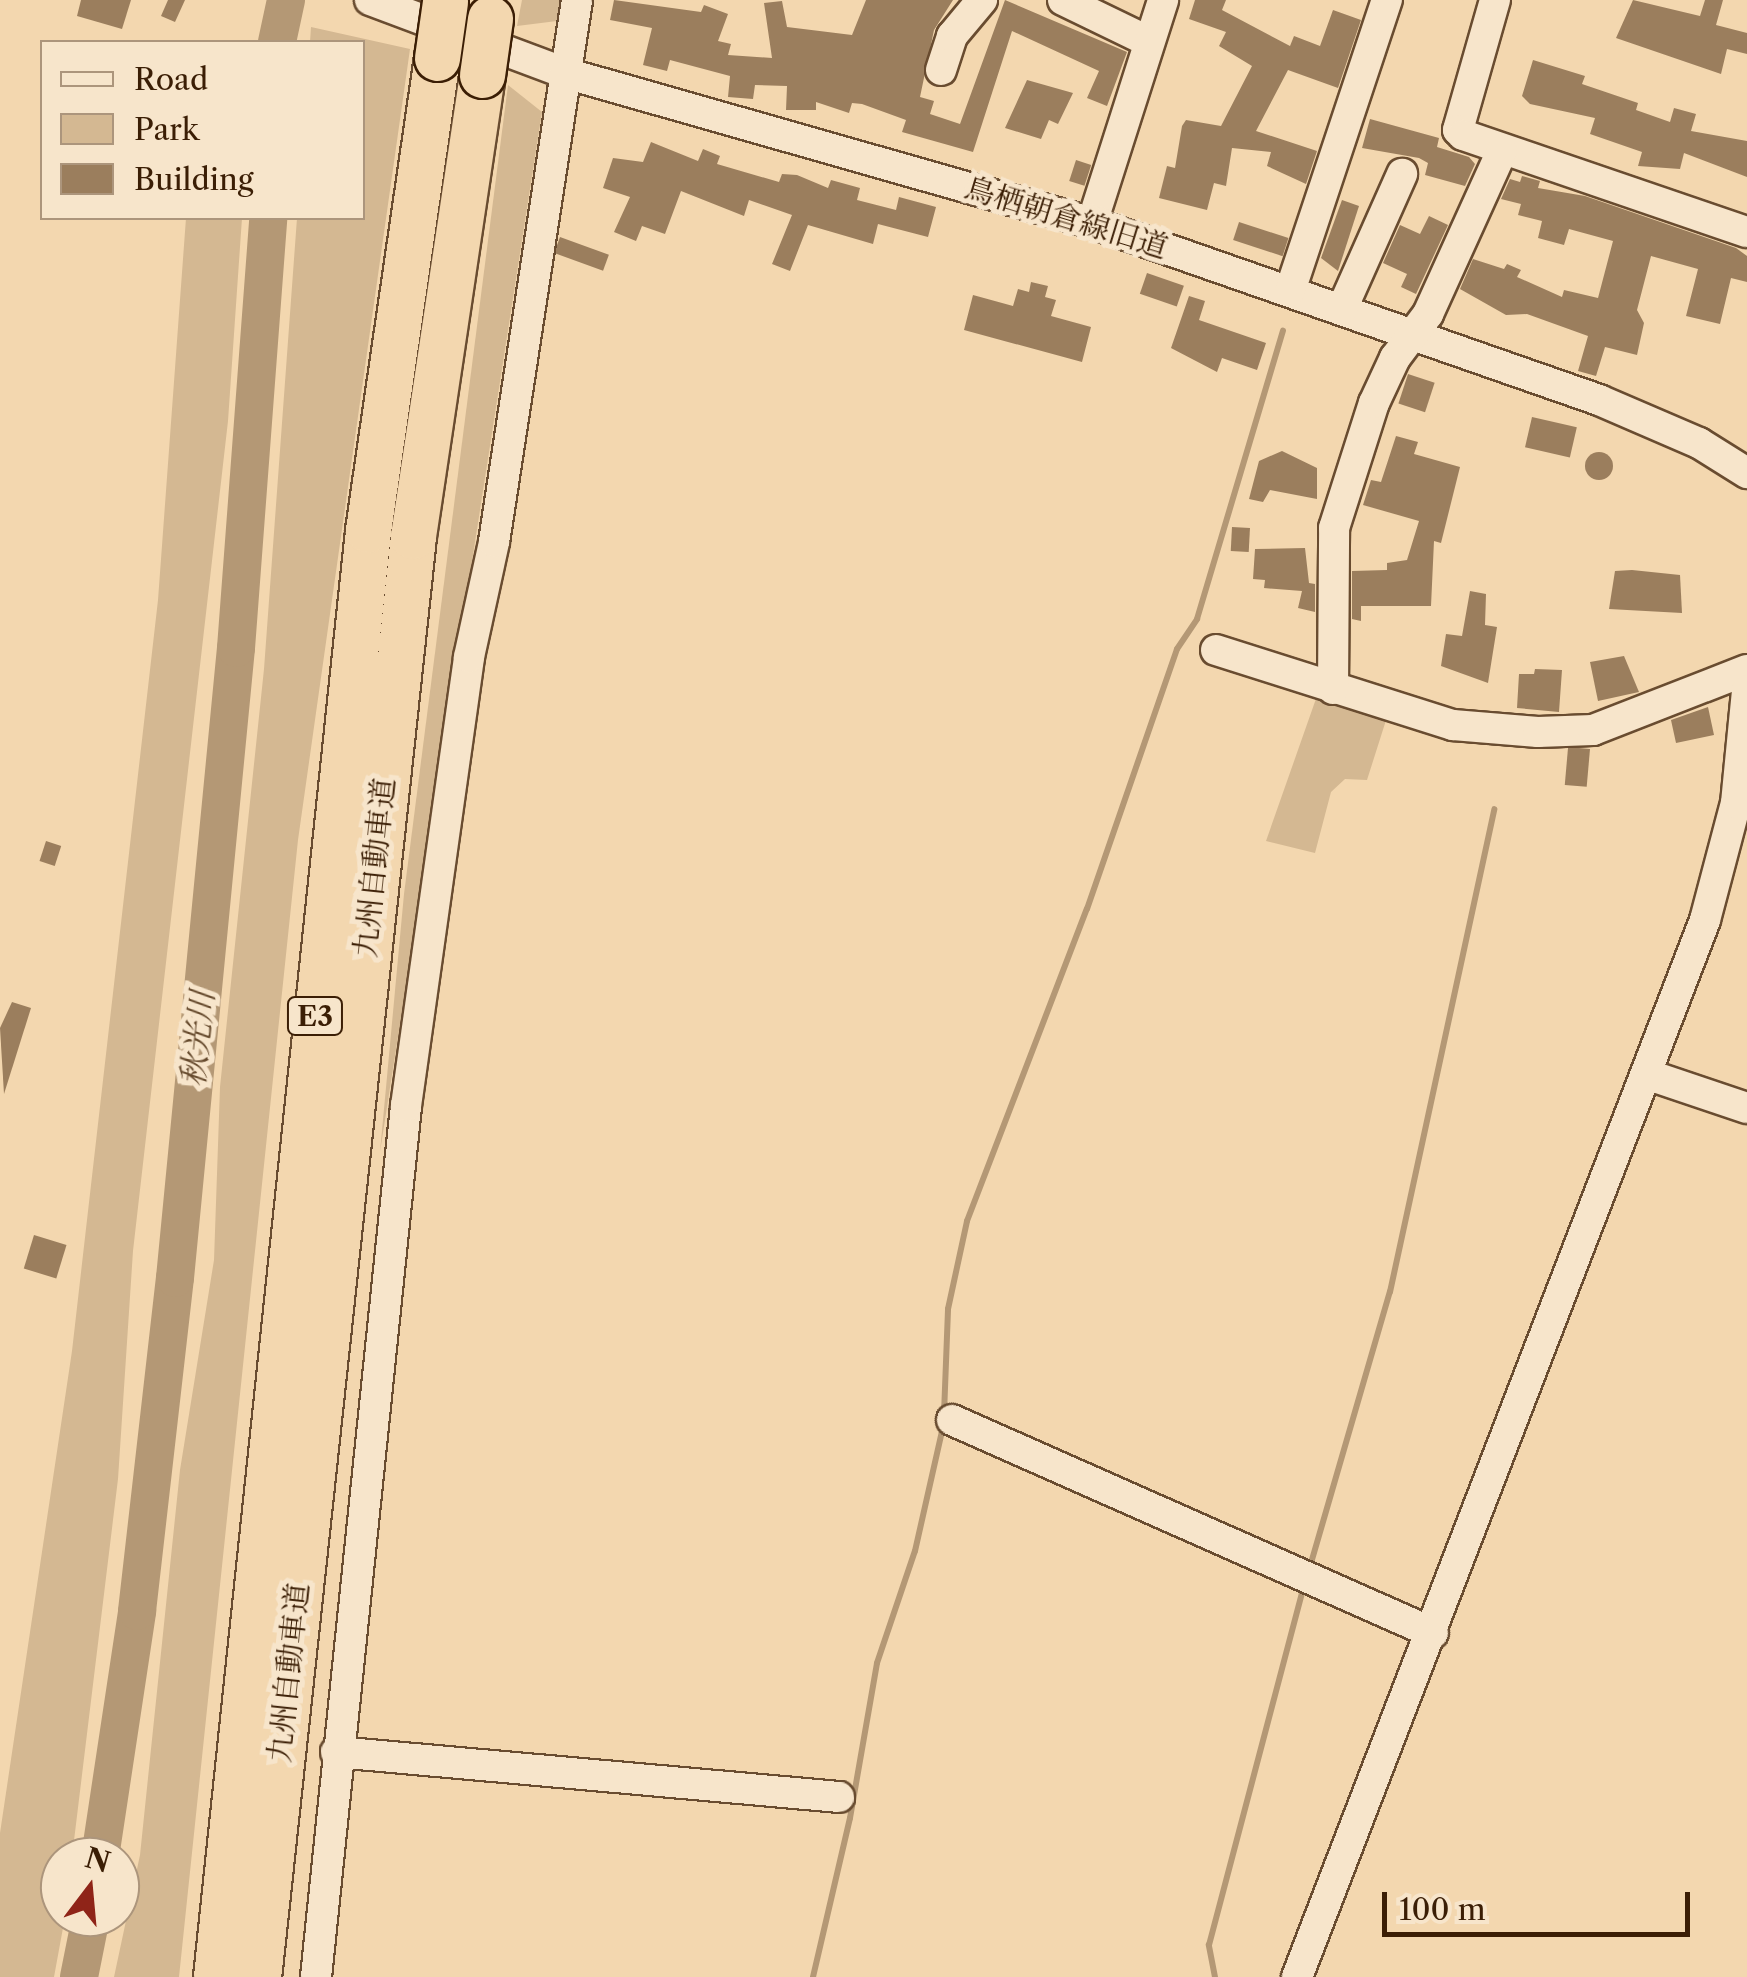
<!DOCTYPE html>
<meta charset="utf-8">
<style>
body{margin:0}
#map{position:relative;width:1747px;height:1977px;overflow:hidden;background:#f3d7af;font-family:"Libre Caslon Text","Noto Serif JP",serif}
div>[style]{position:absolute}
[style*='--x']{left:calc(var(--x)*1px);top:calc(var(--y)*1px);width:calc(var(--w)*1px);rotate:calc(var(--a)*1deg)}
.green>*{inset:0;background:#d4b892}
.stream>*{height:6px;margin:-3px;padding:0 3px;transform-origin:3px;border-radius:3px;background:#b49875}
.river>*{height:38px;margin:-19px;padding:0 19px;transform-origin:19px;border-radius:19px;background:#b49875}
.building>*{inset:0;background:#9b7e5d;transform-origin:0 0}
.round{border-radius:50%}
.roads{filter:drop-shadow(2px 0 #694c30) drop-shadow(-2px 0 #694c30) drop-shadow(0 2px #694c30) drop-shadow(0 -2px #694c30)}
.minor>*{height:30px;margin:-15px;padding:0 15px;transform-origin:15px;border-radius:15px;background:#f7e5cb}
.highway>*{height:45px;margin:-22.5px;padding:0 22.5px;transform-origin:22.5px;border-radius:22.5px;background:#f3d7af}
.bridges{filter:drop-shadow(2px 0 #3b1e05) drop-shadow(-2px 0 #3b1e05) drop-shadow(0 2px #3b1e05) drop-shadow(0 -2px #3b1e05)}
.highway-bridge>*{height:45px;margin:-22.5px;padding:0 22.5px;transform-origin:22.5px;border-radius:22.5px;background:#f3d7af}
span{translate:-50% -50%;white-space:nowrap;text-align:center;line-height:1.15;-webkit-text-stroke:10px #f7e5cb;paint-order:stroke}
.shield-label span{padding:2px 8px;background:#f7e5cb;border:2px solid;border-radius:8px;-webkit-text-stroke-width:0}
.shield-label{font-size:28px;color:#3b1e05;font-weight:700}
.street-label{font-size:30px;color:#3b1e05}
.water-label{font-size:32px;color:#65492c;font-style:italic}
.legend{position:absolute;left:40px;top:40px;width:325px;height:180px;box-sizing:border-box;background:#f7e5cb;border:2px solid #ac957c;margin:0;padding:12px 18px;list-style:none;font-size:30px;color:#3b1e05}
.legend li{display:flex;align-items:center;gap:20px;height:50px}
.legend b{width:50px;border:2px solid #ac957c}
.north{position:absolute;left:40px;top:1837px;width:100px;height:100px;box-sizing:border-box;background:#f7e5cb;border:2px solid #ac957c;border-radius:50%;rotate:16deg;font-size:28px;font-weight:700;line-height:40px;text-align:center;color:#3b1e05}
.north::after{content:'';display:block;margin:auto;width:35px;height:45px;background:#8f2418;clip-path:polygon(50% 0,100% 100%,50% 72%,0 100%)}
.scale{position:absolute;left:1382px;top:1892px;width:308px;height:45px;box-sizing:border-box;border:5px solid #3b1e05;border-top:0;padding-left:12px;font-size:30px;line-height:35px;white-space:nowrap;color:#3b1e05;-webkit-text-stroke:8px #f7e5cb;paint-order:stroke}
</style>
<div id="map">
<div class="green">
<i style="clip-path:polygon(522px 0,560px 0,557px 21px,517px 26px)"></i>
<i style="clip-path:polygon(311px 27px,410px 49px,298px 840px,179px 1977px,114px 1977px,140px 1855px,180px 1470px,214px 1260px,220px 1087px,264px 669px,297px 218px,362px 218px,362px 42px,310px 42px)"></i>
<i style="clip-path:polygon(508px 85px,542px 112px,380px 1152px,404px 894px)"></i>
<i style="clip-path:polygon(186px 218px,242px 218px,228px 421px,133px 1251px,118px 1479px,72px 1857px,60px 1857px,65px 1917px,54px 1977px,0 1977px,0 1833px,72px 1351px,158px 600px)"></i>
<i style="clip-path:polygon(1318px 693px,1388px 714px,1367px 780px,1345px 779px,1331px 792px,1315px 853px,1266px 841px)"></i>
</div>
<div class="stream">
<i style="--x:944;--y:1414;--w:105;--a:-87.8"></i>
<i style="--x:948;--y:1309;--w:90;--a:-77.8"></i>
<i style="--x:967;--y:1221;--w:334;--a:-69"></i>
<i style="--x:1087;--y:909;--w:275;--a:-70.9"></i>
<i style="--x:1177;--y:649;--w:36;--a:-56"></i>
<i style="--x:1197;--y:619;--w:301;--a:-73.4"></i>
<i style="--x:1309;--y:1570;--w:290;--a:-73.8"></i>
<i style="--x:1390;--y:1292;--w:494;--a:-77.8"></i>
<i style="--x:813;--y:1977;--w:163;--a:-76.9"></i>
<i style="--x:850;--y:1818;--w:157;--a:-80.1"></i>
<i style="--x:877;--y:1663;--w:118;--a:-71.3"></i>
<i style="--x:915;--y:1551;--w:127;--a:-77.3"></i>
<i style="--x:1215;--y:1977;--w:33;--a:-101"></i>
<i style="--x:1209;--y:1945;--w:371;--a:-75.2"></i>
</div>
<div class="river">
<i style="--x:277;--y:42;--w:43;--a:-77.9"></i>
<i style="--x:100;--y:1857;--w:249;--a:-81.4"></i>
<i style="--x:137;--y:1611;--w:335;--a:-83.5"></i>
<i style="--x:175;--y:1278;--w:633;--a:-84.47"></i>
<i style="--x:236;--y:648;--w:431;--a:-85.7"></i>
<i style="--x:79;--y:1977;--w:61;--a:-78.7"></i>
</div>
<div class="building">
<i style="clip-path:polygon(81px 0,131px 0,122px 29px,77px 16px)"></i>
<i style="clip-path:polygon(168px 0,185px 0,175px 22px,161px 16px)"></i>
<i style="clip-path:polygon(614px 0,701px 12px,704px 5px,728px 14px,718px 41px,731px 44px,728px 55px,772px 58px,764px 3px,782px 1px,787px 27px,852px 35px,866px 0,953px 0,934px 30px,920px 97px,934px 101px,930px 114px,960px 124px,1005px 0,1127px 52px,1107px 106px,1087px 98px,1099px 71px,1012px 31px,973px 152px,902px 132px,906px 120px,862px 104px,852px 103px,849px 113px,816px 102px,816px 110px,786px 110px,787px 86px,755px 85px,753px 99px,728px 97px,730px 76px,670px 60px,667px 71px,643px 65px,652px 28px,610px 20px)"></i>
<i style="clip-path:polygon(1195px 0,1226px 0,1222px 10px,1290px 46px,1294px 36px,1320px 46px,1333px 10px,1361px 20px,1338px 88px,1288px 70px,1256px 131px,1317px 151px,1306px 184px,1267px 166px,1271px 152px,1232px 148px,1226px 186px,1214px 183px,1207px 210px,1159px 198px,1167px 166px,1175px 168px,1182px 126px,1186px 120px,1221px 126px,1252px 66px,1219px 46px,1226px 32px,1189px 19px)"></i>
<i style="clip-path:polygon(1633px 0,1700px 16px,1705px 0,1723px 0,1716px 25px,1747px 33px,1747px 54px,1727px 49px,1721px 74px,1616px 38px)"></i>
<i style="clip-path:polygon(1533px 60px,1585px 76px,1582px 84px,1638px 103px,1636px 110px,1670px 122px,1674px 108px,1696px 114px,1691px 131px,1747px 141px,1747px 177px,1684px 153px,1680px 169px,1638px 166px,1642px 152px,1590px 134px,1595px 118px,1530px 104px,1522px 96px)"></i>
<i style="clip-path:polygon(1027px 80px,1073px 93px,1058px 124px,1049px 120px,1041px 139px,1005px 128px)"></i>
<i style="clip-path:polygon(1370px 119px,1439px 138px,1437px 147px,1469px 157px,1475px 164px,1465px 186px,1425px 175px,1428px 163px,1419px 158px,1362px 148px)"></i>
<i style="clip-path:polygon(651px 142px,698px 161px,703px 149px,720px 156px,717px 164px,779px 182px,782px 174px,797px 175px,828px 188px,831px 180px,860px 188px,857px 200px,896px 210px,899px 197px,936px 207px,928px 237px,878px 224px,873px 244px,808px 225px,790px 271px,772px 264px,792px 215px,749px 200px,744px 216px,681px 191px,665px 234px,642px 226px,636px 241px,614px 232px,630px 197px,603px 188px,613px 158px,643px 162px)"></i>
<i style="left:1076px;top:160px;width:16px;height:22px;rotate:18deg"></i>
<i style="clip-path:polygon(1522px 176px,1540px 181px,1538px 188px,1585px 196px,1736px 248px,1747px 256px,1747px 282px,1731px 278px,1720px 324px,1686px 316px,1698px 269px,1651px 256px,1637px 310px,1644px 323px,1637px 355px,1605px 347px,1596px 376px,1578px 371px,1588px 336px,1527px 314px,1506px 315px,1460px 289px,1473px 259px,1504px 269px,1507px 264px,1521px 270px,1517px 277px,1562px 297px,1564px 290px,1598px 298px,1613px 241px,1569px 229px,1564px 245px,1538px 238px,1542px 221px,1518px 215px,1521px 204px,1501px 199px,1510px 179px,1520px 182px)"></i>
<i style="clip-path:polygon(1342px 200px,1359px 206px,1338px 271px,1321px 258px)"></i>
<i style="clip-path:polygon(1429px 216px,1448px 225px,1416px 294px,1401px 287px,1407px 274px,1383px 263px,1400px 225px,1420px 234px)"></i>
<i style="left:1239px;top:222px;width:52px;height:19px;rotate:18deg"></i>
<i style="left:560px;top:237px;width:52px;height:17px;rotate:20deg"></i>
<i style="left:1147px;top:273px;width:39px;height:22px;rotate:19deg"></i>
<i style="clip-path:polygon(1031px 282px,1048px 286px,1045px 297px,1056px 300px,1051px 316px,1091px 327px,1082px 362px,964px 330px,973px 295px,1013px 306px,1018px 289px,1029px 292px)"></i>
<i style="clip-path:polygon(1189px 296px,1205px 301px,1199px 320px,1266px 343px,1257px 370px,1222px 358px,1217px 372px,1171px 348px)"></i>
<i style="left:1408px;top:374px;width:28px;height:31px;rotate:18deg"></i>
<i style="left:1532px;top:417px;width:46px;height:31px;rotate:13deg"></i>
<i style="clip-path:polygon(1396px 436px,1418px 442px,1414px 454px,1460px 467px,1441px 543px,1434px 541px,1431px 606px,1361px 606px,1361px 621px,1352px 619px,1352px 571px,1387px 570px,1387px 563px,1407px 560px,1419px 521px,1363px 505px,1371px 480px,1381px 482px)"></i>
<i style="clip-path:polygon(1282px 451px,1317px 468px,1317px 499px,1270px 490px,1263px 502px,1249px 499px,1259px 461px)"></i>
<i class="round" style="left:1585px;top:452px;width:28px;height:28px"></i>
<i style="left:1232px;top:527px;width:18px;height:24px;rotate:3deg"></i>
<i style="clip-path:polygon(1305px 548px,1309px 583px,1315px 584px,1315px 612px,1298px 608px,1302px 591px,1264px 588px,1265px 580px,1253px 579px,1255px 549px)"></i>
<i style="clip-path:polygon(1632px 570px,1680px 575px,1682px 613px,1609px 609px,1615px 571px)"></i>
<i style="clip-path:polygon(1470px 591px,1486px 594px,1485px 625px,1497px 627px,1488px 683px,1441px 666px,1446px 634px,1462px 636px)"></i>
<i style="clip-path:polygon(1624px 656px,1639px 692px,1598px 701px,1590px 662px)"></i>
<i style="clip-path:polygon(1535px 669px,1562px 670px,1559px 712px,1517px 708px,1519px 674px,1534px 674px)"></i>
<i style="clip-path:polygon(1708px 707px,1714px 735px,1676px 743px,1671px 720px)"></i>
<i style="left:1590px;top:749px;width:38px;height:22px;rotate:95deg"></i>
<i style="left:46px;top:841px;width:16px;height:21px;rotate:18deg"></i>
<i style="clip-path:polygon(12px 1002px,31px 1008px,4px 1094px,0 1028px)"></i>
<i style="left:34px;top:1235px;width:34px;height:35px;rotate:17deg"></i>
</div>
<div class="roads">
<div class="minor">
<i style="--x:370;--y:0;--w:208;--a:20.5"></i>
<i style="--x:565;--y:73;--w:548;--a:15.89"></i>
<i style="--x:1092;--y:223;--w:537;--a:19.24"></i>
<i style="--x:1599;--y:400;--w:109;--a:23.3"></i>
<i style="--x:1699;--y:443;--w:57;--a:32"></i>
<i style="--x:1063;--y:0;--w:94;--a:25.8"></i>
<i style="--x:1495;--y:0;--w:135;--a:105.9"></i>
<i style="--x:1458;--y:130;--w:7;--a:45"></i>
<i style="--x:1463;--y:135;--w:300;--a:18.9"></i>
<i style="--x:941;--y:70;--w:36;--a:-72"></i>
<i style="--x:952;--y:36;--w:47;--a:-50.2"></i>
<i style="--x:1092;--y:223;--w:234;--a:-72.3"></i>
<i style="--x:1290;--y:291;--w:307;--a:-71.6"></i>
<i style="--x:1342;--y:309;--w:148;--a:-66"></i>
<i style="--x:1216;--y:650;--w:249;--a:17.6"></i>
<i style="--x:1453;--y:725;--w:85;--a:4.7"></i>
<i style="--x:1538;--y:732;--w:55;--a:-2.1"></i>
<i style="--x:1593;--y:730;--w:165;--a:-21.3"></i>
<i style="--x:1333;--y:689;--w:161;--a:-89.6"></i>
<i style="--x:1334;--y:528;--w:131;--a:-72.3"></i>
<i style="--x:1374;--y:403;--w:50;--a:-65"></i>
<i style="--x:1395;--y:358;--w:55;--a:-53.1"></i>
<i style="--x:1428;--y:314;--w:179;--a:-65.6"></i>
<i style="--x:1646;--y:1074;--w:107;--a:18.6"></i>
<i style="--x:952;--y:1420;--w:526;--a:23.89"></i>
<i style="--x:336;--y:1752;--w:505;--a:5.11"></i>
<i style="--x:316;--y:1977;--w:876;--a:-84.1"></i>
<i style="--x:406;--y:1106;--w:453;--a:-82"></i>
<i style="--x:469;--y:657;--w:118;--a:-77.7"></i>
<i style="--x:494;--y:542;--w:548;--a:-81.29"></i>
<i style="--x:1297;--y:1977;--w:1133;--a:-68.89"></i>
<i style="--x:1705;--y:920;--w:121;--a:-75.2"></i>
<i style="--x:1736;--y:803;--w:113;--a:-84.4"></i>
</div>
<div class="highway">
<i style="--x:216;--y:1977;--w:1455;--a:-84"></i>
<i style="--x:368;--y:530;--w:477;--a:-81.7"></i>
<i style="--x:258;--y:1977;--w:1449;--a:-83.86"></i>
<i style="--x:413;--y:536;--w:466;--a:-81.5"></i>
</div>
</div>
<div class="bridges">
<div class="highway-bridge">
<i style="--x:437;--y:58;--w:57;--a:-81.9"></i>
<i style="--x:482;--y:75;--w:57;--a:-81.9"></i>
</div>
</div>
<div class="shield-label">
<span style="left:315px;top:1016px">E3</span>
</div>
<div class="street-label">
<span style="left:1066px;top:218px;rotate:17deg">鳥栖朝倉線旧道</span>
<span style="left:375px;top:868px;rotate:-84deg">九州自動車道</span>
<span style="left:289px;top:1673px;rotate:-84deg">九州自動車道</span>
</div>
<div class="water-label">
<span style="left:198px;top:1039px;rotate:-84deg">秋光川</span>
</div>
<ul class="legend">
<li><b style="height:12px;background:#f7e5cb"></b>Road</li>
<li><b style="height:28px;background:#d4b892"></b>Park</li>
<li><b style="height:28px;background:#9b7e5d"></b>Building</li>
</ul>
<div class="north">N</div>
<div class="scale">100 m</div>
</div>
